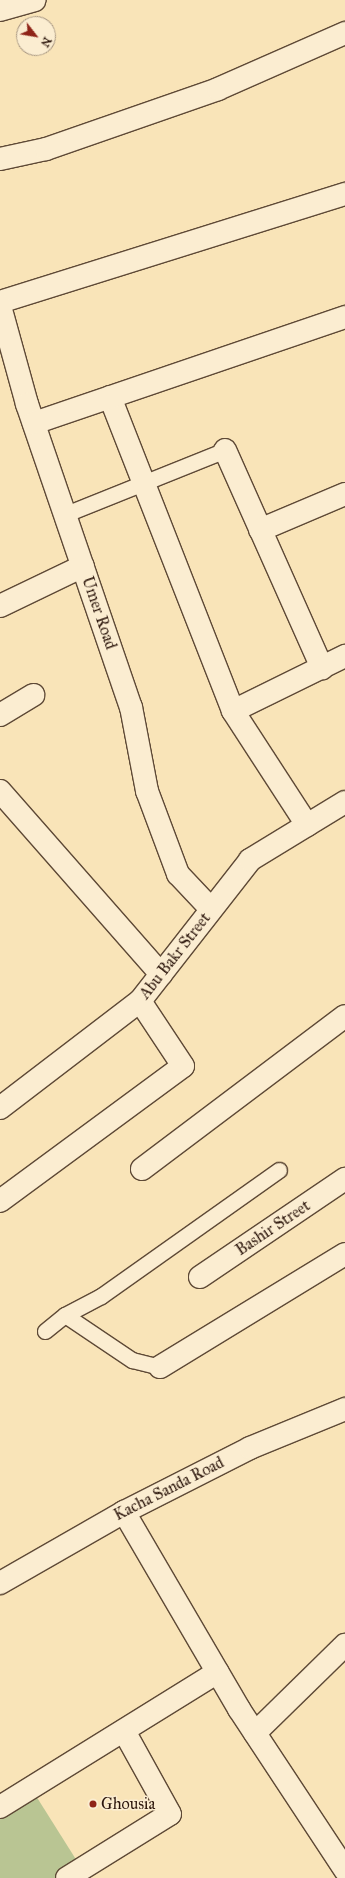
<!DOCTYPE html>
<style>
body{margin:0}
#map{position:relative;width:345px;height:1878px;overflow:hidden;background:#f9e4b8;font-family:"IM FELL Great Primer",serif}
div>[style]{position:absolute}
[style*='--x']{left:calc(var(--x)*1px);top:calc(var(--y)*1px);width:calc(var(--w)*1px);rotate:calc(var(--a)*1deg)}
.green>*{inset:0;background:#b9c593}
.roads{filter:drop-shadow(1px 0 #5e4936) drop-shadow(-1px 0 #5e4936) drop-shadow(0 1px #5e4936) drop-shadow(0 -1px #5e4936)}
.service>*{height:15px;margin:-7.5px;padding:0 7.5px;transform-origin:7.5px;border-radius:7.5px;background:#fbedd1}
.minor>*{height:22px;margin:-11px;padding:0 11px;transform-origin:11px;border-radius:11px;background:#fbedd1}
.secondary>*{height:22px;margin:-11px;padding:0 11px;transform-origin:11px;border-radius:11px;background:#fbedd1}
.dots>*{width:11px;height:11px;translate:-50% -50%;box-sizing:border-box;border:2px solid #fbedd1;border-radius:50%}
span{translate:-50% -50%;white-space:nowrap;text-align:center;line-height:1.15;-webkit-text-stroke:3px #fbedd1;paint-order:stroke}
.street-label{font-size:16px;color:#2b150b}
.poi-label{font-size:16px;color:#2b150b}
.left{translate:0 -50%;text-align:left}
.north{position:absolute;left:16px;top:16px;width:40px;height:40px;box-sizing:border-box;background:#fbedd1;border:1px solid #a89782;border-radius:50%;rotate:121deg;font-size:11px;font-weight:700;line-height:16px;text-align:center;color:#2b150b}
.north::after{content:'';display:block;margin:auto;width:14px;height:18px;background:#8f2418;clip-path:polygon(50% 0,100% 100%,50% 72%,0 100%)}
</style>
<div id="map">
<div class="green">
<i style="clip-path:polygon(31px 1788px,82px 1869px,67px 1878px,0 1878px,0 1807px)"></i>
</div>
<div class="roads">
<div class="service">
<i style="--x:66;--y:514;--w:171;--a:-21.9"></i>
<i style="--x:65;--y:1315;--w:81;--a:33.9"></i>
<i style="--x:132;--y:1360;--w:29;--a:14"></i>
<i style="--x:45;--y:1331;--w:26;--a:-39"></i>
<i style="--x:65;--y:1315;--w:41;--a:-27.8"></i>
<i style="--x:101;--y:1296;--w:218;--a:-35.3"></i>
</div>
<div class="minor">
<i style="--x:0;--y:10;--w:36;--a:-16"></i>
<i style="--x:0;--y:159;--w:47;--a:-12.3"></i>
<i style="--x:46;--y:149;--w:182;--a:-19.2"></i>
<i style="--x:218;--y:89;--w:139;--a:-23.8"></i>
<i style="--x:0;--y:302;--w:362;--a:-17.4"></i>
<i style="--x:0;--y:306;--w:102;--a:74.6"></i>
<i style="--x:27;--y:404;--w:320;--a:71.1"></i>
<i style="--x:131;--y:707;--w:86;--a:79.2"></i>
<i style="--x:147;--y:791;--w:89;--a:69.5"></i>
<i style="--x:178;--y:874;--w:48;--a:46.7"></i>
<i style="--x:110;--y:397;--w:337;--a:68.6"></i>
<i style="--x:233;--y:711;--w:136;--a:57"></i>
<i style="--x:34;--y:423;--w:329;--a:-18.8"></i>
<i style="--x:225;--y:450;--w:239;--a:66"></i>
<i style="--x:260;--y:530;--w:92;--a:-23"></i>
<i style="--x:0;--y:606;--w:92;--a:-25.7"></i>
<i style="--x:233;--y:711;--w:125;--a:-26.2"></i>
<i style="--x:0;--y:715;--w:39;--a:-31"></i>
<i style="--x:0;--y:791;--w:244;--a:48.7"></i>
<i style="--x:0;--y:1108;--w:176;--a:-37.4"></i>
<i style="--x:140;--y:1001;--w:179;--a:-52"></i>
<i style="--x:250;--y:860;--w:111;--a:-31.4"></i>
<i style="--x:142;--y:1169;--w:254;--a:-37"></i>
<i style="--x:0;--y:1201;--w:227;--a:-36.4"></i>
<i style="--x:183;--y:1066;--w:78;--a:-123.5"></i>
<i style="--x:200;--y:1277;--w:175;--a:-34.1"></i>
<i style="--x:160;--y:1367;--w:217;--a:-31.4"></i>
<i style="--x:124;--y:1512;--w:228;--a:59.7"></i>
<i style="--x:239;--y:1709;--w:193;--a:56.6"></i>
<i style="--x:255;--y:1733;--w:126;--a:-44.4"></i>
<i style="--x:0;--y:1807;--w:256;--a:-31.8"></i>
<i style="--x:67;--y:1878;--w:121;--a:-31.9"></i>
<i style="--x:170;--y:1814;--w:95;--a:-119"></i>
</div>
<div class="secondary">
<i style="--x:0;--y:1583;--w:143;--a:-29.8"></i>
<i style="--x:124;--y:1512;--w:141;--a:-26.9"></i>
<i style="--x:250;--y:1448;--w:103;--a:-22.3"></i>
</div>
</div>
<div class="dots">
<i style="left:93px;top:1804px;background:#8f2418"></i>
</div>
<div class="street-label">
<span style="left:99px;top:613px;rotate:71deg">Umer Road</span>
<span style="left:175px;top:956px;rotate:-52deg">Abu Bakr Street</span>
<span style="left:273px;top:1228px;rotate:-34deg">Bashir Street</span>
<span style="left:169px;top:1489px;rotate:-27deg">Kacha Sanda Road</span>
</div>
<div class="poi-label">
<span class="left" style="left:101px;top:1804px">Ghousia</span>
</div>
<div class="north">N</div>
</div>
